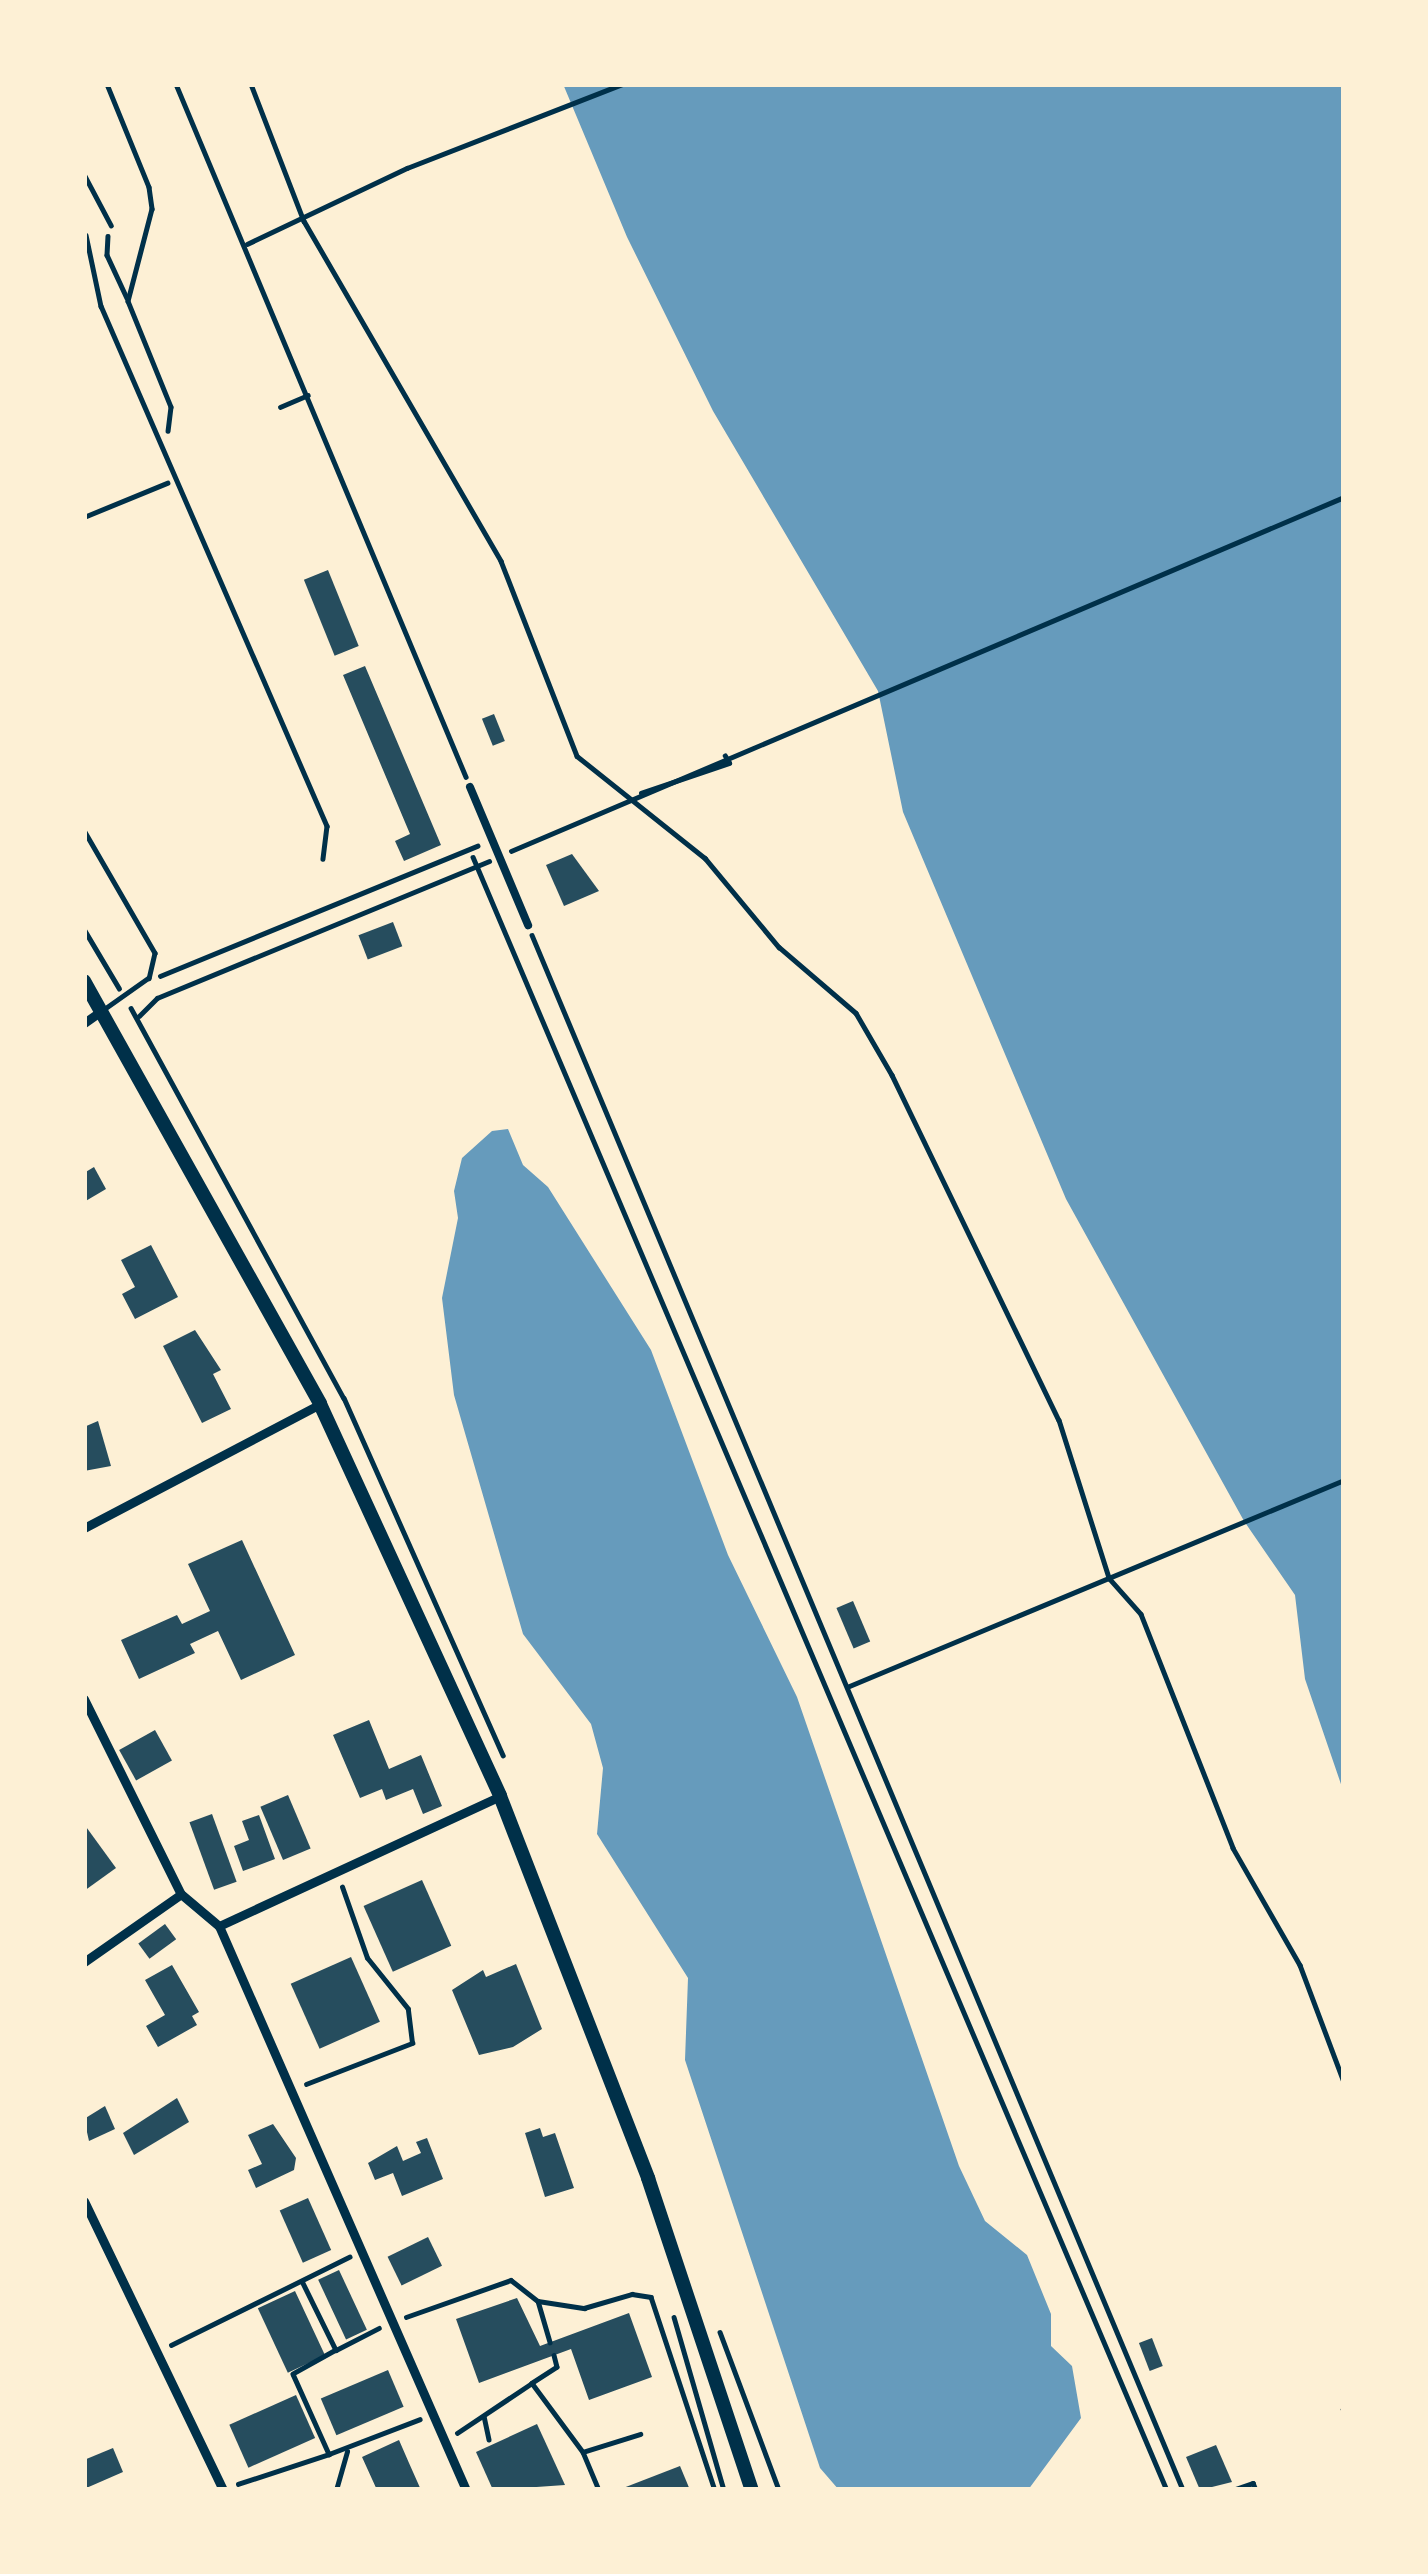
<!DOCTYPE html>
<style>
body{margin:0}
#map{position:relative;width:1428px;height:2574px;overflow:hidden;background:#fdf0d5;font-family:Montserrat,sans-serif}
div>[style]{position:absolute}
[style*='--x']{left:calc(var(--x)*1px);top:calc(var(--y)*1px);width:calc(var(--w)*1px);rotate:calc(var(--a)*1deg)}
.water>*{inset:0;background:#669bbc}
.building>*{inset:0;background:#264d5e;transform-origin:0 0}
.path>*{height:4.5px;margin:-2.25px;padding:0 2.25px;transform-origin:2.25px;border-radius:2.25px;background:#003049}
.service>*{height:4.5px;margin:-2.25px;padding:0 2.25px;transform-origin:2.25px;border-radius:2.25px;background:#003049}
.pedestrian>*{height:8px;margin:-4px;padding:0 4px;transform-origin:4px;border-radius:4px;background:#003049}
.minor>*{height:9px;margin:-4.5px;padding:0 4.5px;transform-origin:4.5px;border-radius:4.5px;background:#003049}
.secondary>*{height:14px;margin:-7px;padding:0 7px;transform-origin:7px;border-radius:7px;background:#003049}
span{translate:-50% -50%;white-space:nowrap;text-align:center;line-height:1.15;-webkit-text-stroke:9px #fdf0d5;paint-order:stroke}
.frame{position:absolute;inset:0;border:87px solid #fdf0d5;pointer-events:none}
</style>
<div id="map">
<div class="water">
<i style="clip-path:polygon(563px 84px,1344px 84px,1344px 1793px,1305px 1679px,1295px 1595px,1244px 1521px,1066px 1199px,903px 812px,878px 691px,713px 411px,627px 237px)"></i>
<i style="clip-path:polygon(508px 1129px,523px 1165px,548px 1187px,651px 1350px,728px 1555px,797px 1697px,959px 2166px,985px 2221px,1027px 2255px,1051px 2314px,1051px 2346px,1072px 2366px,1081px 2418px,1028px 2490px,839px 2490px,820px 2468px,685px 2060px,688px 1978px,597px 1834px,603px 1768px,591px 1724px,523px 1634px,454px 1395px,442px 1298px,458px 1218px,454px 1191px,462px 1158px,492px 1131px)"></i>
</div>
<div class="building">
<i style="left:328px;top:570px;width:82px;height:26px;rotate:68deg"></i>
<i style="clip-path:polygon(365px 666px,441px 845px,404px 861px,395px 841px,410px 834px,343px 675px)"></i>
<i style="left:494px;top:714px;width:29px;height:13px;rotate:68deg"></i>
<i style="clip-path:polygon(572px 854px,599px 891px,564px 906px,546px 865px)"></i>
<i style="left:393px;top:922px;width:26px;height:37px;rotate:69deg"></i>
<i style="clip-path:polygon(94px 1167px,106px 1189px,84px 1202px,84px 1173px)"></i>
<i style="clip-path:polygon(151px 1245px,178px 1297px,135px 1319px,122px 1294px,135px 1287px,121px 1260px)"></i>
<i style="clip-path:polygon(195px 1330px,221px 1370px,213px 1374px,231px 1409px,202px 1423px,163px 1346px)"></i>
<i style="clip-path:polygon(98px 1421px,111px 1466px,84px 1471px,84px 1427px)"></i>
<i style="clip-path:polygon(242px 1540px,295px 1655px,241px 1680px,218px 1631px,190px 1644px,195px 1653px,139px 1679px,121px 1640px,177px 1615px,182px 1624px,210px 1611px,188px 1564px)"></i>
<i style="left:853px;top:1601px;width:44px;height:18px;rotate:67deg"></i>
<i style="clip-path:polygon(369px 1720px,389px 1769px,421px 1755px,442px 1806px,423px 1814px,413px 1789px,386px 1800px,382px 1789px,360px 1798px,333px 1735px)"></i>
<i style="left:155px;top:1730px;width:35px;height:41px;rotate:61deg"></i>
<i style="left:288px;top:1795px;width:58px;height:30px;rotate:67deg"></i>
<i style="left:212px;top:1814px;width:72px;height:24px;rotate:70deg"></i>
<i style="clip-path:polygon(259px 1815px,275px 1859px,243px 1871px,234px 1846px,249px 1840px,242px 1821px)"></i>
<i style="clip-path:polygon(84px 1824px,116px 1868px,84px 1891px)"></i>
<i style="left:422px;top:1880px;width:72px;height:64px;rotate:66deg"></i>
<i style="left:165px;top:1924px;width:19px;height:33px;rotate:54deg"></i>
<i style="left:351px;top:1957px;width:71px;height:66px;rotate:66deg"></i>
<i style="clip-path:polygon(516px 1964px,542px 2029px,513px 2047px,479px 2055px,452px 1990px,483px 1970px,486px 1977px)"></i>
<i style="clip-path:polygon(172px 1965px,199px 2012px,192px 2016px,197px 2025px,158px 2047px,146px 2026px,165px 2015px,145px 1980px)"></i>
<i style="clip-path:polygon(177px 2098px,189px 2122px,134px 2155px,123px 2133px)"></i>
<i style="clip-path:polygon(105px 2106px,115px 2129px,89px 2141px,84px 2119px)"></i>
<i style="clip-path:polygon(273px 2124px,296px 2158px,294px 2170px,256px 2188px,248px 2170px,262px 2164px,248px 2135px)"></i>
<i style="clip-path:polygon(540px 2128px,543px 2137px,555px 2133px,574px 2188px,545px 2197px,525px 2133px)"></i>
<i style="clip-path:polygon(427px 2138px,443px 2179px,402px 2196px,393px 2173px,375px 2180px,368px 2163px,397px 2146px,403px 2161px,421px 2153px,416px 2142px)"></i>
<i style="left:308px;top:2198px;width:57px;height:31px;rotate:66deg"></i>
<i style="left:428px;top:2237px;width:32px;height:45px;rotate:64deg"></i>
<i style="left:339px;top:2270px;width:66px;height:23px;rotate:65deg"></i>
<i style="left:295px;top:2291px;width:71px;height:41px;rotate:65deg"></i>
<i style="clip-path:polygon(517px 2298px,540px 2346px,629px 2313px,652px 2377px,589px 2400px,571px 2349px,479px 2383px,456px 2319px)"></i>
<i style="left:1152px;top:2338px;width:30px;height:14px;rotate:69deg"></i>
<i style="left:388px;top:2370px;width:40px;height:73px;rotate:67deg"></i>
<i style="left:296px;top:2395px;width:47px;height:73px;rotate:66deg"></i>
<i style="clip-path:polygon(537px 2424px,565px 2485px,493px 2490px,476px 2452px)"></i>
<i style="clip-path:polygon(399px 2440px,409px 2463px,421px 2490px,377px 2490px,362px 2457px)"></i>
<i style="clip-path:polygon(1216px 2445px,1232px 2482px,1200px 2490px,1186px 2457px)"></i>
<i style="clip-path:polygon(113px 2448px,123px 2472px,84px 2489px,84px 2460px)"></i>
<i style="clip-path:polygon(680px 2466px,690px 2490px,618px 2490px)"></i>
</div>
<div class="path">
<i style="--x:107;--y:84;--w:111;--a:67.8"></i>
<i style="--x:149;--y:187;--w:22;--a:82"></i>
<i style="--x:152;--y:209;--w:95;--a:104.6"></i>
<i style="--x:128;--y:301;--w:114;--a:67.9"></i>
<i style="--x:171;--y:407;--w:24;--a:97"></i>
<i style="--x:176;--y:84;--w:751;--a:67.29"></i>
<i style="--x:251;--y:84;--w:147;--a:68.9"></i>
<i style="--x:304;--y:221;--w:393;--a:59.9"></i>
<i style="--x:501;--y:561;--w:209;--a:68.7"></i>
<i style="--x:577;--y:756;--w:164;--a:38.6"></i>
<i style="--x:705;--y:858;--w:116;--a:50.3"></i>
<i style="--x:779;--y:947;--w:101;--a:40.6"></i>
<i style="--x:856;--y:1013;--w:72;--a:59.9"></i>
<i style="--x:892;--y:1075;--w:383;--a:64.2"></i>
<i style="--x:1059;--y:1420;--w:166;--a:72.4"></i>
<i style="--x:1109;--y:1578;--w:48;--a:48.4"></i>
<i style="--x:1141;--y:1614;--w:251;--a:68.5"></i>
<i style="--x:1233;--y:1848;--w:135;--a:60.2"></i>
<i style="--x:1300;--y:1965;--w:125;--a:69.4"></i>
<i style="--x:108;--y:236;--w:19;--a:93"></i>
<i style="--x:107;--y:255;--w:47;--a:65.1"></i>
<i style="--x:247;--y:244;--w:177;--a:-25.4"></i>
<i style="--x:407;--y:168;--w:231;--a:-21.3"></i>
<i style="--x:280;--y:407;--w:30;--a:-23"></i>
<i style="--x:84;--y:517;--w:90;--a:-22.3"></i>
<i style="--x:641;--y:793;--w:93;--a:-18.8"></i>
<i style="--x:729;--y:763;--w:8;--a:-120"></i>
<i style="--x:511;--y:851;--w:905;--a:-23.02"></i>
<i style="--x:473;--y:857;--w:1774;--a:66.98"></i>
<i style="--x:84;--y:929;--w:69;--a:59.3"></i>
<i style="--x:532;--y:935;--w:1686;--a:67.28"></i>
<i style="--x:160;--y:976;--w:343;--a:-22.3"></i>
<i style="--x:131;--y:1008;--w:444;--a:61.4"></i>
<i style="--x:344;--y:1398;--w:391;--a:66"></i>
<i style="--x:139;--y:1016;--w:25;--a:-45"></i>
<i style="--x:157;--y:998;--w:359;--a:-22.4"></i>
<i style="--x:847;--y:1687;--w:538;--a:-22.61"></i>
<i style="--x:306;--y:2084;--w:114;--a:-21.1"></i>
<i style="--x:412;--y:2043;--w:34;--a:-97"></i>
<i style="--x:408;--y:2009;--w:65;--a:-128.8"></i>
<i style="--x:367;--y:1958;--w:75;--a:-109.4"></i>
<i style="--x:302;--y:2281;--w:77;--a:63.8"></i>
<i style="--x:336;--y:2350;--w:48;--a:-27.1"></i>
<i style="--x:538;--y:2301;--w:43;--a:73.7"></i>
<i style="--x:406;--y:2317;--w:111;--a:-19.4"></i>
<i style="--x:511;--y:2280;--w:34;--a:38"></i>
<i style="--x:538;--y:2301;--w:47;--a:8.7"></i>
<i style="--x:584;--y:2308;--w:50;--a:-16.3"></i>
<i style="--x:632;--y:2294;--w:19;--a:9"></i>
<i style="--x:651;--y:2297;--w:203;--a:71.7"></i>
<i style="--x:674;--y:2317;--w:180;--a:73.9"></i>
<i style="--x:720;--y:2332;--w:169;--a:69.5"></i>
<i style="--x:171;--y:2345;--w:199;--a:-26.3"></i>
<i style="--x:336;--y:2350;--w:49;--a:150.8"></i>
<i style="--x:293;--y:2374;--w:88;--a:65.8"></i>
<i style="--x:329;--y:2454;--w:97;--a:-21"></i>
<i style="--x:554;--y:2355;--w:12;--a:76"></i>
<i style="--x:557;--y:2367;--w:30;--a:147"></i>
<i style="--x:532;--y:2383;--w:86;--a:53.5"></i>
<i style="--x:583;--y:2452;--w:41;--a:67.2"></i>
<i style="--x:1343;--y:2409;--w:1;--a:45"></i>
<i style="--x:484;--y:2416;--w:24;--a:78"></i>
<i style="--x:457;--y:2433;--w:90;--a:-33.7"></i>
<i style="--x:583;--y:2452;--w:60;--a:-17.5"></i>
<i style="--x:238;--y:2484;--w:96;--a:-18.2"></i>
<i style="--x:336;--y:2490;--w:40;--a:-74"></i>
<i style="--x:1233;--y:2490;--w:21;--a:-19"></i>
<i style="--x:1253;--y:2483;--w:8;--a:67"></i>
</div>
<div class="service">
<i style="--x:84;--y:174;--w:58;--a:62.1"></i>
<i style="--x:86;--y:235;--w:73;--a:78.1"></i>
<i style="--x:101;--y:306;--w:567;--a:66.51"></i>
<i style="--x:327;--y:826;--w:33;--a:97"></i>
<i style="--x:84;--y:830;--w:142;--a:60"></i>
<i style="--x:155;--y:953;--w:26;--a:103"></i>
<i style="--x:149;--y:978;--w:54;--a:144.8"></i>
</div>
<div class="pedestrian">
<i style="--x:470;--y:787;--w:150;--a:67.2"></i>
</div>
<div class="minor">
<i style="--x:84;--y:1023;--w:21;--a:-35"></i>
<i style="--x:84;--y:1528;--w:267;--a:-27.7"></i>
<i style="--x:84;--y:1699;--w:218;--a:63.6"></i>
<i style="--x:181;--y:1894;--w:50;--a:40.1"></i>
<i style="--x:219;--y:1926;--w:616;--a:66.35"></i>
<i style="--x:219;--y:1926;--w:310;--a:-24.8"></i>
<i style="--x:84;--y:1962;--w:118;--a:-35"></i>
<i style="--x:84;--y:2201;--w:321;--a:64.3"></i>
</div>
<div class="secondary">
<i style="--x:84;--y:981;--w:484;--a:60.8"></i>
<i style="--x:320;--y:1404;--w:431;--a:65.3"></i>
<i style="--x:500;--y:1796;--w:410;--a:68.8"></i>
<i style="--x:648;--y:2178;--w:329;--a:71.6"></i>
</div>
<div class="frame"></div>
</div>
